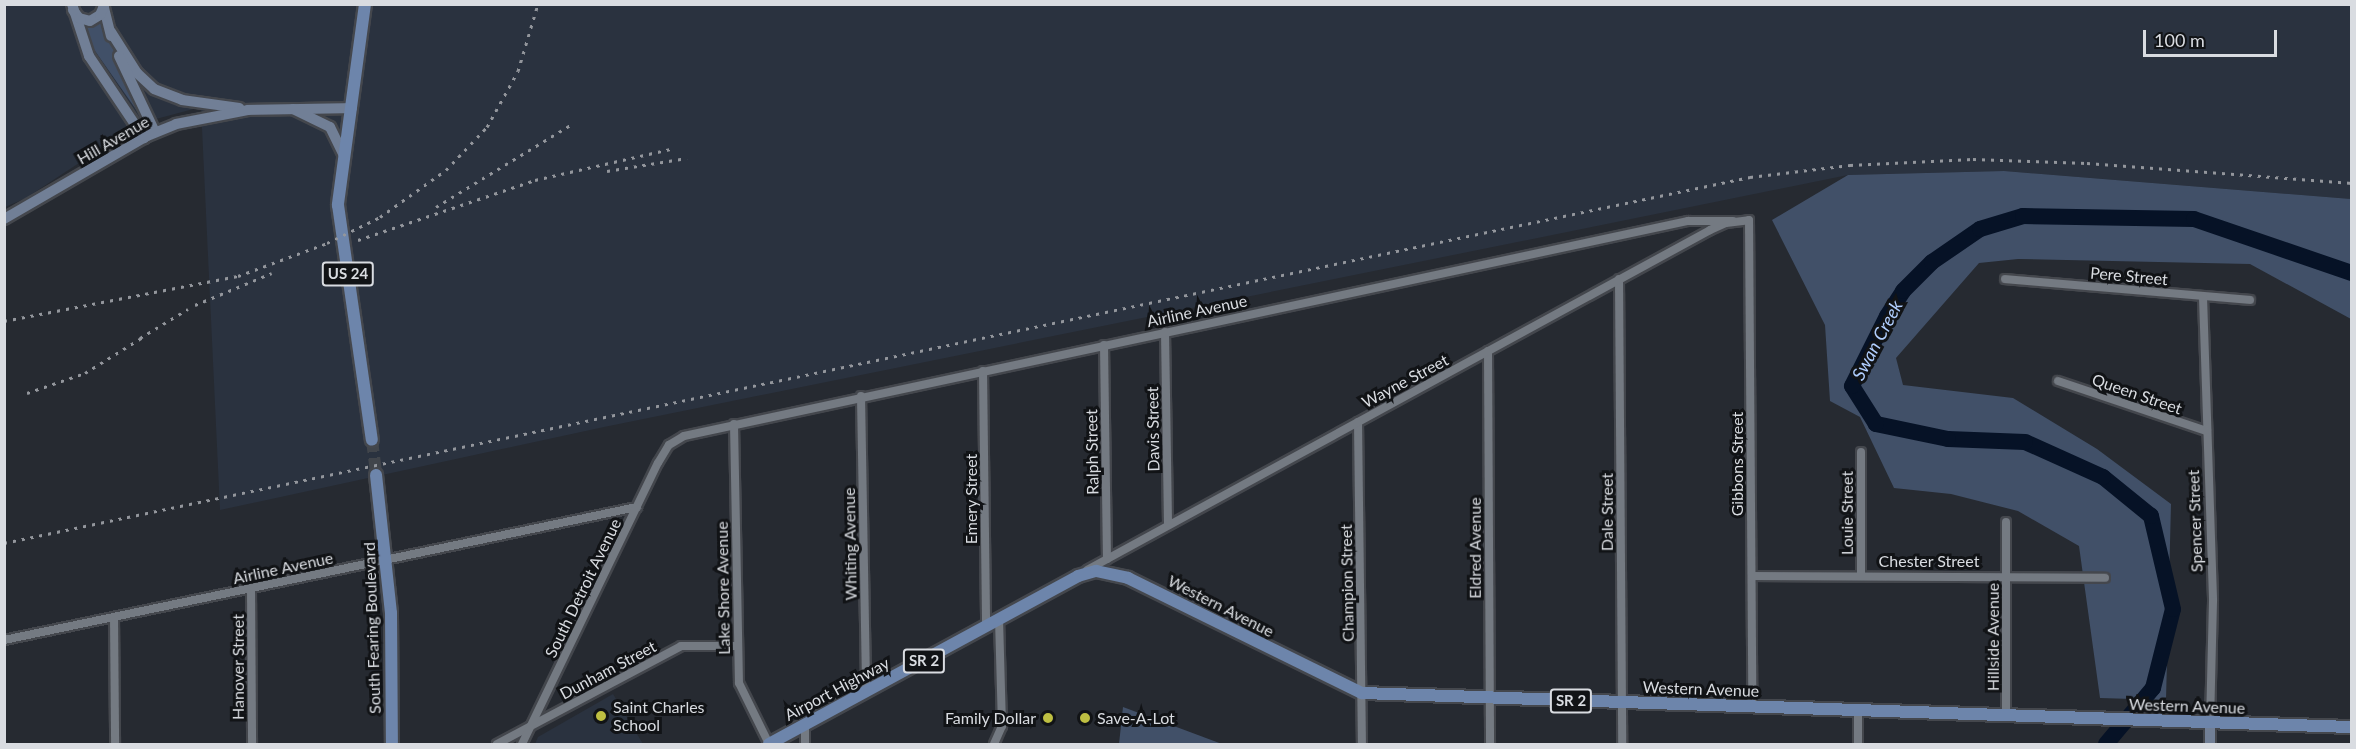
<!DOCTYPE html>
<style>
body{margin:0}
#map{position:relative;width:2356px;height:749px;overflow:hidden;background:#262a31;font-family:Lato,sans-serif}
div>[style]{position:absolute}
[style*='--x']{left:calc(var(--x)*1px);top:calc(var(--y)*1px);width:calc(var(--w)*1px);rotate:calc(var(--a)*1deg)}
.built>*{inset:0;background:#2a323f}
.green>*{inset:0;background:#415068}
.river>*{height:16px;margin:-8px;padding:0 8px;transform-origin:8px;border-radius:8px;background:#061226}
.primary-tunnel>*{height:12px;margin-top:-6px;transform-origin:0;background:repeating-linear-gradient(90deg,#41454b 0 12px,transparent 0 18px)}
.roads{filter:drop-shadow(2px 0 #44474d) drop-shadow(-2px 0 #44474d) drop-shadow(0 2px #44474d) drop-shadow(0 -2px #44474d)}
.street>*{height:8px;margin:-4px;padding:0 4px;transform-origin:4px;border-radius:4px;background:#747a82}
.secondary>*{height:10px;margin:-5px;padding:0 5px;transform-origin:5px;border-radius:5px;background:#717f96}
.primary>*{height:12px;margin:-6px;padding:0 6px;transform-origin:6px;border-radius:6px;background:#6d85ab}
.rail>*{height:3px;margin-top:-1.5px;transform-origin:0;background:repeating-linear-gradient(90deg,#93969c 0 3px,transparent 0 9px)}
.dots>*{width:16px;height:16px;translate:-50% -50%;box-sizing:border-box;border:3px solid #111316;border-radius:50%}
span{translate:-50% -50%;white-space:nowrap;text-align:center;line-height:1.15;-webkit-text-stroke:6px #111316;paint-order:stroke}
.shield-label span{padding:2px 4px;background:#111316;border:2px solid;border-radius:4px;-webkit-text-stroke-width:0}
.shield-label{font-size:15px;color:#d9dce1;font-weight:700}
.street-label{font-size:16px;color:#d9dce1}
.poi-label{font-size:16px;color:#d9dce1}
.left{translate:0 -50%;text-align:left}
.right{translate:-100% -50%;text-align:right}
.water-label{font-size:18px;color:#b0cefe;font-style:italic}
.frame{position:absolute;inset:0;border:6px solid #d9dce1;pointer-events:none}
.scale{position:absolute;left:2143px;top:30px;width:134px;height:27px;box-sizing:border-box;border:3px solid #d9dce1;border-top:0;padding-left:8px;font-size:18px;line-height:21px;white-space:nowrap;color:#d9dce1;-webkit-text-stroke:4px #111316;paint-order:stroke}
</style>
<div id="map">
<div class="built">
<i style="clip-path:polygon(5px 5px,2351px 5px,2351px 199px,2004px 171px,1848px 175px,604px 427px,220px 510px,201px 107px,156px 119px,123px 134px,26px 198px,5px 207px)"></i>
<i style="clip-path:polygon(613px 694px,643px 744px,535px 744px,538px 737px)"></i>
</div>
<div class="green">
<i style="clip-path:polygon(102px 23px,141px 112px,142px 118px,88px 41px,84px 25px)"></i>
<i style="clip-path:polygon(2004px 171px,2351px 199px,2351px 319px,2250px 264px,2018px 259px,1979px 263px,1896px 358px,1903px 385px,2013px 398px,2097px 449px,2171px 504px,2166px 700px,2100px 698px,2079px 546px,2018px 511px,1951px 494px,1894px 488px,1860px 417px,1830px 401px,1825px 325px,1772px 220px,1848px 175px)"></i>
<i style="clip-path:polygon(1123px 707px,1222px 744px,1119px 744px)"></i>
</div>
<div class="river">
<i style="--x:2106;--y:744;--w:73;--a:-50"></i>
<i style="--x:2153;--y:688;--w:81;--a:-75.8"></i>
<i style="--x:2173;--y:609;--w:96;--a:-103.3"></i>
<i style="--x:2151;--y:516;--w:62;--a:-140.9"></i>
<i style="--x:2103;--y:477;--w:85;--a:-155.8"></i>
<i style="--x:2025;--y:442;--w:77;--a:-177.8"></i>
<i style="--x:1948;--y:439;--w:74;--a:-168.2"></i>
<i style="--x:1876;--y:424;--w:45;--a:-122.3"></i>
<i style="--x:1852;--y:386;--w:78;--a:-63.4"></i>
<i style="--x:1887;--y:316;--w:30;--a:-57"></i>
<i style="--x:1903;--y:291;--w:41;--a:-45"></i>
<i style="--x:1932;--y:262;--w:58;--a:-34.5"></i>
<i style="--x:1980;--y:229;--w:45;--a:-16.8"></i>
<i style="--x:2023;--y:216;--w:171;--a:1"></i>
<i style="--x:2194;--y:219;--w:167;--a:18.9"></i>
</div>
<div class="primary-tunnel">
<i style="--x:372;--y:440;--w:35;--a:83"></i>
</div>
<div class="roads">
<div class="street">
<i style="--x:1619;--y:279;--w:465;--a:89.6"></i>
<i style="--x:2005;--y:279;--w:246;--a:4.9"></i>
<i style="--x:2203;--y:297;--w:304;--a:88.1"></i>
<i style="--x:2213;--y:601;--w:122;--a:91.4"></i>
<i style="--x:1165;--y:332;--w:193;--a:89.1"></i>
<i style="--x:1104;--y:345;--w:214;--a:89.2"></i>
<i style="--x:1488;--y:351;--w:393;--a:89.7"></i>
<i style="--x:983;--y:371;--w:255;--a:89.3"></i>
<i style="--x:2058;--y:381;--w:157;--a:18.6"></i>
<i style="--x:861;--y:396;--w:296;--a:89"></i>
<i style="--x:1358;--y:422;--w:322;--a:89.3"></i>
<i style="--x:734;--y:424;--w:259;--a:88.9"></i>
<i style="--x:739;--y:683;--w:68;--a:63.8"></i>
<i style="--x:1861;--y:452;--w:123;--a:90"></i>
<i style="--x:2006;--y:522;--w:194;--a:90"></i>
<i style="--x:1087;--y:570;--w:710;--a:-28.62"></i>
<i style="--x:1710;--y:230;--w:17;--a:-24"></i>
<i style="--x:1726;--y:223;--w:23;--a:-7"></i>
<i style="--x:1749;--y:220;--w:487;--a:89.6"></i>
<i style="--x:1752;--y:576;--w:353;--a:0.3"></i>
<i style="--x:251;--y:588;--w:156;--a:89.6"></i>
<i style="--x:114;--y:617;--w:127;--a:89.5"></i>
<i style="--x:4;--y:640;--w:647;--a:-11.87"></i>
<i style="--x:1858;--y:711;--w:33;--a:90"></i>
<i style="--x:805;--y:725;--w:19;--a:90"></i>
<i style="--x:497;--y:744;--w:208;--a:-28"></i>
<i style="--x:681;--y:646;--w:57;--a:0"></i>
<i style="--x:522;--y:744;--w:312;--a:-64.2"></i>
<i style="--x:658;--y:463;--w:21;--a:-59"></i>
<i style="--x:669;--y:445;--w:17;--a:-31"></i>
<i style="--x:684;--y:436;--w:1027;--a:-12.09"></i>
<i style="--x:1688;--y:221;--w:45;--a:0"></i>
<i style="--x:994;--y:744;--w:20;--a:-66"></i>
<i style="--x:1002;--y:726;--w:108;--a:-91.6"></i>
</div>
<div class="secondary">
<i style="--x:72;--y:4;--w:55;--a:71.9"></i>
<i style="--x:89;--y:56;--w:99;--a:56.1"></i>
<i style="--x:103;--y:4;--w:33;--a:76"></i>
<i style="--x:73;--y:10;--w:10;--a:53"></i>
<i style="--x:79;--y:18;--w:11;--a:15"></i>
<i style="--x:90;--y:21;--w:12;--a:-31"></i>
<i style="--x:100;--y:15;--w:10;--a:-66"></i>
<i style="--x:111;--y:32;--w:49;--a:57.6"></i>
<i style="--x:137;--y:73;--w:23;--a:43"></i>
<i style="--x:154;--y:89;--w:30;--a:21"></i>
<i style="--x:182;--y:100;--w:58;--a:8"></i>
<i style="--x:119;--y:56;--w:84;--a:64.7"></i>
<i style="--x:293;--y:109;--w:41;--a:25.9"></i>
<i style="--x:330;--y:127;--w:32;--a:64"></i>
<i style="--x:4;--y:219;--w:165;--a:-30.1"></i>
<i style="--x:147;--y:136;--w:31;--a:-22"></i>
<i style="--x:176;--y:124;--w:73;--a:-11"></i>
<i style="--x:248;--y:110;--w:104;--a:-1.1"></i>
<i style="--x:2210;--y:744;--w:21;--a:-90"></i>
</div>
<div class="primary">
<i style="--x:365;--y:4;--w:203;--a:97.7"></i>
<i style="--x:338;--y:205;--w:237;--a:81.8"></i>
<i style="--x:376;--y:475;--w:139;--a:83.8"></i>
<i style="--x:391;--y:613;--w:131;--a:89.6"></i>
<i style="--x:769;--y:744;--w:352;--a:-28.5"></i>
<i style="--x:1078;--y:576;--w:19;--a:-16"></i>
<i style="--x:1096;--y:571;--w:33;--a:12"></i>
<i style="--x:1128;--y:578;--w:261;--a:26.2"></i>
<i style="--x:1362;--y:693;--w:991;--a:1.97"></i>
</div>
</div>
<div class="rail">
<i style="--x:607;--y:171;--w:81;--a:-9.2"></i>
<i style="--x:436;--y:207;--w:159;--a:-31.4"></i>
<i style="--x:358;--y:240;--w:187;--a:-18.7"></i>
<i style="--x:535;--y:180;--w:139;--a:-12.9"></i>
<i style="--x:195;--y:305;--w:83;--a:-22.6"></i>
<i style="--x:4;--y:321;--w:238;--a:-10.9"></i>
<i style="--x:238;--y:276;--w:95;--a:-20.3"></i>
<i style="--x:327;--y:243;--w:59;--a:-26.1"></i>
<i style="--x:380;--y:217;--w:81;--a:-35.5"></i>
<i style="--x:446;--y:170;--w:59;--a:-46.4"></i>
<i style="--x:487;--y:127;--w:64;--a:-61"></i>
<i style="--x:518;--y:71;--w:70;--a:-73.4"></i>
<i style="--x:140;--y:338;--w:56;--a:-31.1"></i>
<i style="--x:27;--y:393;--w:61;--a:-19"></i>
<i style="--x:85;--y:373;--w:72;--a:-31.9"></i>
<i style="--x:4;--y:543;--w:1784;--a:-11.84"></i>
<i style="--x:1750;--y:177;--w:101;--a:-6.8"></i>
<i style="--x:1850;--y:165;--w:123;--a:-2.8"></i>
<i style="--x:1973;--y:159;--w:114;--a:2"></i>
<i style="--x:2087;--y:163;--w:266;--a:4.3"></i>
</div>
<div class="dots">
<i style="left:601px;top:716px;background:#bebf42"></i>
<i style="left:1048px;top:718px;background:#bebf42"></i>
<i style="left:1085px;top:718px;background:#bebf42"></i>
</div>
<div class="shield-label">
<span style="left:348px;top:274px">US 24</span>
<span style="left:924px;top:661px">SR 2</span>
<span style="left:1571px;top:701px">SR 2</span>
</div>
<div class="street-label">
<span style="left:113px;top:140px;rotate:-30deg">Hill Avenue</span>
<span style="left:2129px;top:276px;rotate:5deg">Pere Street</span>
<span style="left:1197px;top:311px;rotate:-12deg">Airline Avenue</span>
<span style="left:1405px;top:381px;rotate:-28deg">Wayne Street</span>
<span style="left:2137px;top:394px;rotate:19deg">Queen Street</span>
<span style="left:1153px;top:429px;rotate:-91deg">Davis Street</span>
<span style="left:1092px;top:452px;rotate:-91deg">Ralph Street</span>
<span style="left:1737px;top:464px;rotate:-90deg">Gibbons Street</span>
<span style="left:971px;top:499px;rotate:-90deg">Emery Street</span>
<span style="left:1607px;top:512px;rotate:-90deg">Dale Street</span>
<span style="left:1847px;top:513px;rotate:-90deg">Louie Street</span>
<span style="left:2195px;top:521px;rotate:-92deg">Spencer Street</span>
<span style="left:850px;top:544px;rotate:-91deg">Whiting Avenue</span>
<span style="left:1475px;top:548px;rotate:-90deg">Eldred Avenue</span>
<span style="left:1929px;top:561px">Chester Street</span>
<span style="left:283px;top:568px;rotate:-12deg">Airline Avenue</span>
<span style="left:1347px;top:583px;rotate:-91deg">Champion Street</span>
<span style="left:583px;top:588px;rotate:-64deg">South Detroit Avenue</span>
<span style="left:723px;top:588px;rotate:-91deg">Lake Shore Avenue</span>
<span style="left:1221px;top:606px;rotate:27deg">Western Avenue</span>
<span style="left:372px;top:628px;rotate:-92deg">South Fearing Boulevard</span>
<span style="left:1993px;top:637px;rotate:-90deg">Hillside Avenue</span>
<span style="left:238px;top:667px;rotate:-90deg">Hanover Street</span>
<span style="left:608px;top:670px;rotate:-28deg">Dunham Street</span>
<span style="left:837px;top:689px;rotate:-28deg">Airport Highway</span>
<span style="left:1701px;top:689px;rotate:2deg">Western Avenue</span>
<span style="left:2187px;top:706px;rotate:2deg">Western Avenue</span>
</div>
<div class="poi-label">
<span class="left" style="left:613px;top:716px">Saint Charles<br>School</span>
<span class="right" style="left:1036px;top:718px">Family Dollar</span>
<span class="left" style="left:1097px;top:718px">Save-A-Lot</span>
</div>
<div class="water-label">
<span style="left:1877px;top:340px;rotate:-62deg">Swan Creek</span>
</div>
<div class="frame"></div>
<div class="scale">100 m</div>
</div>
